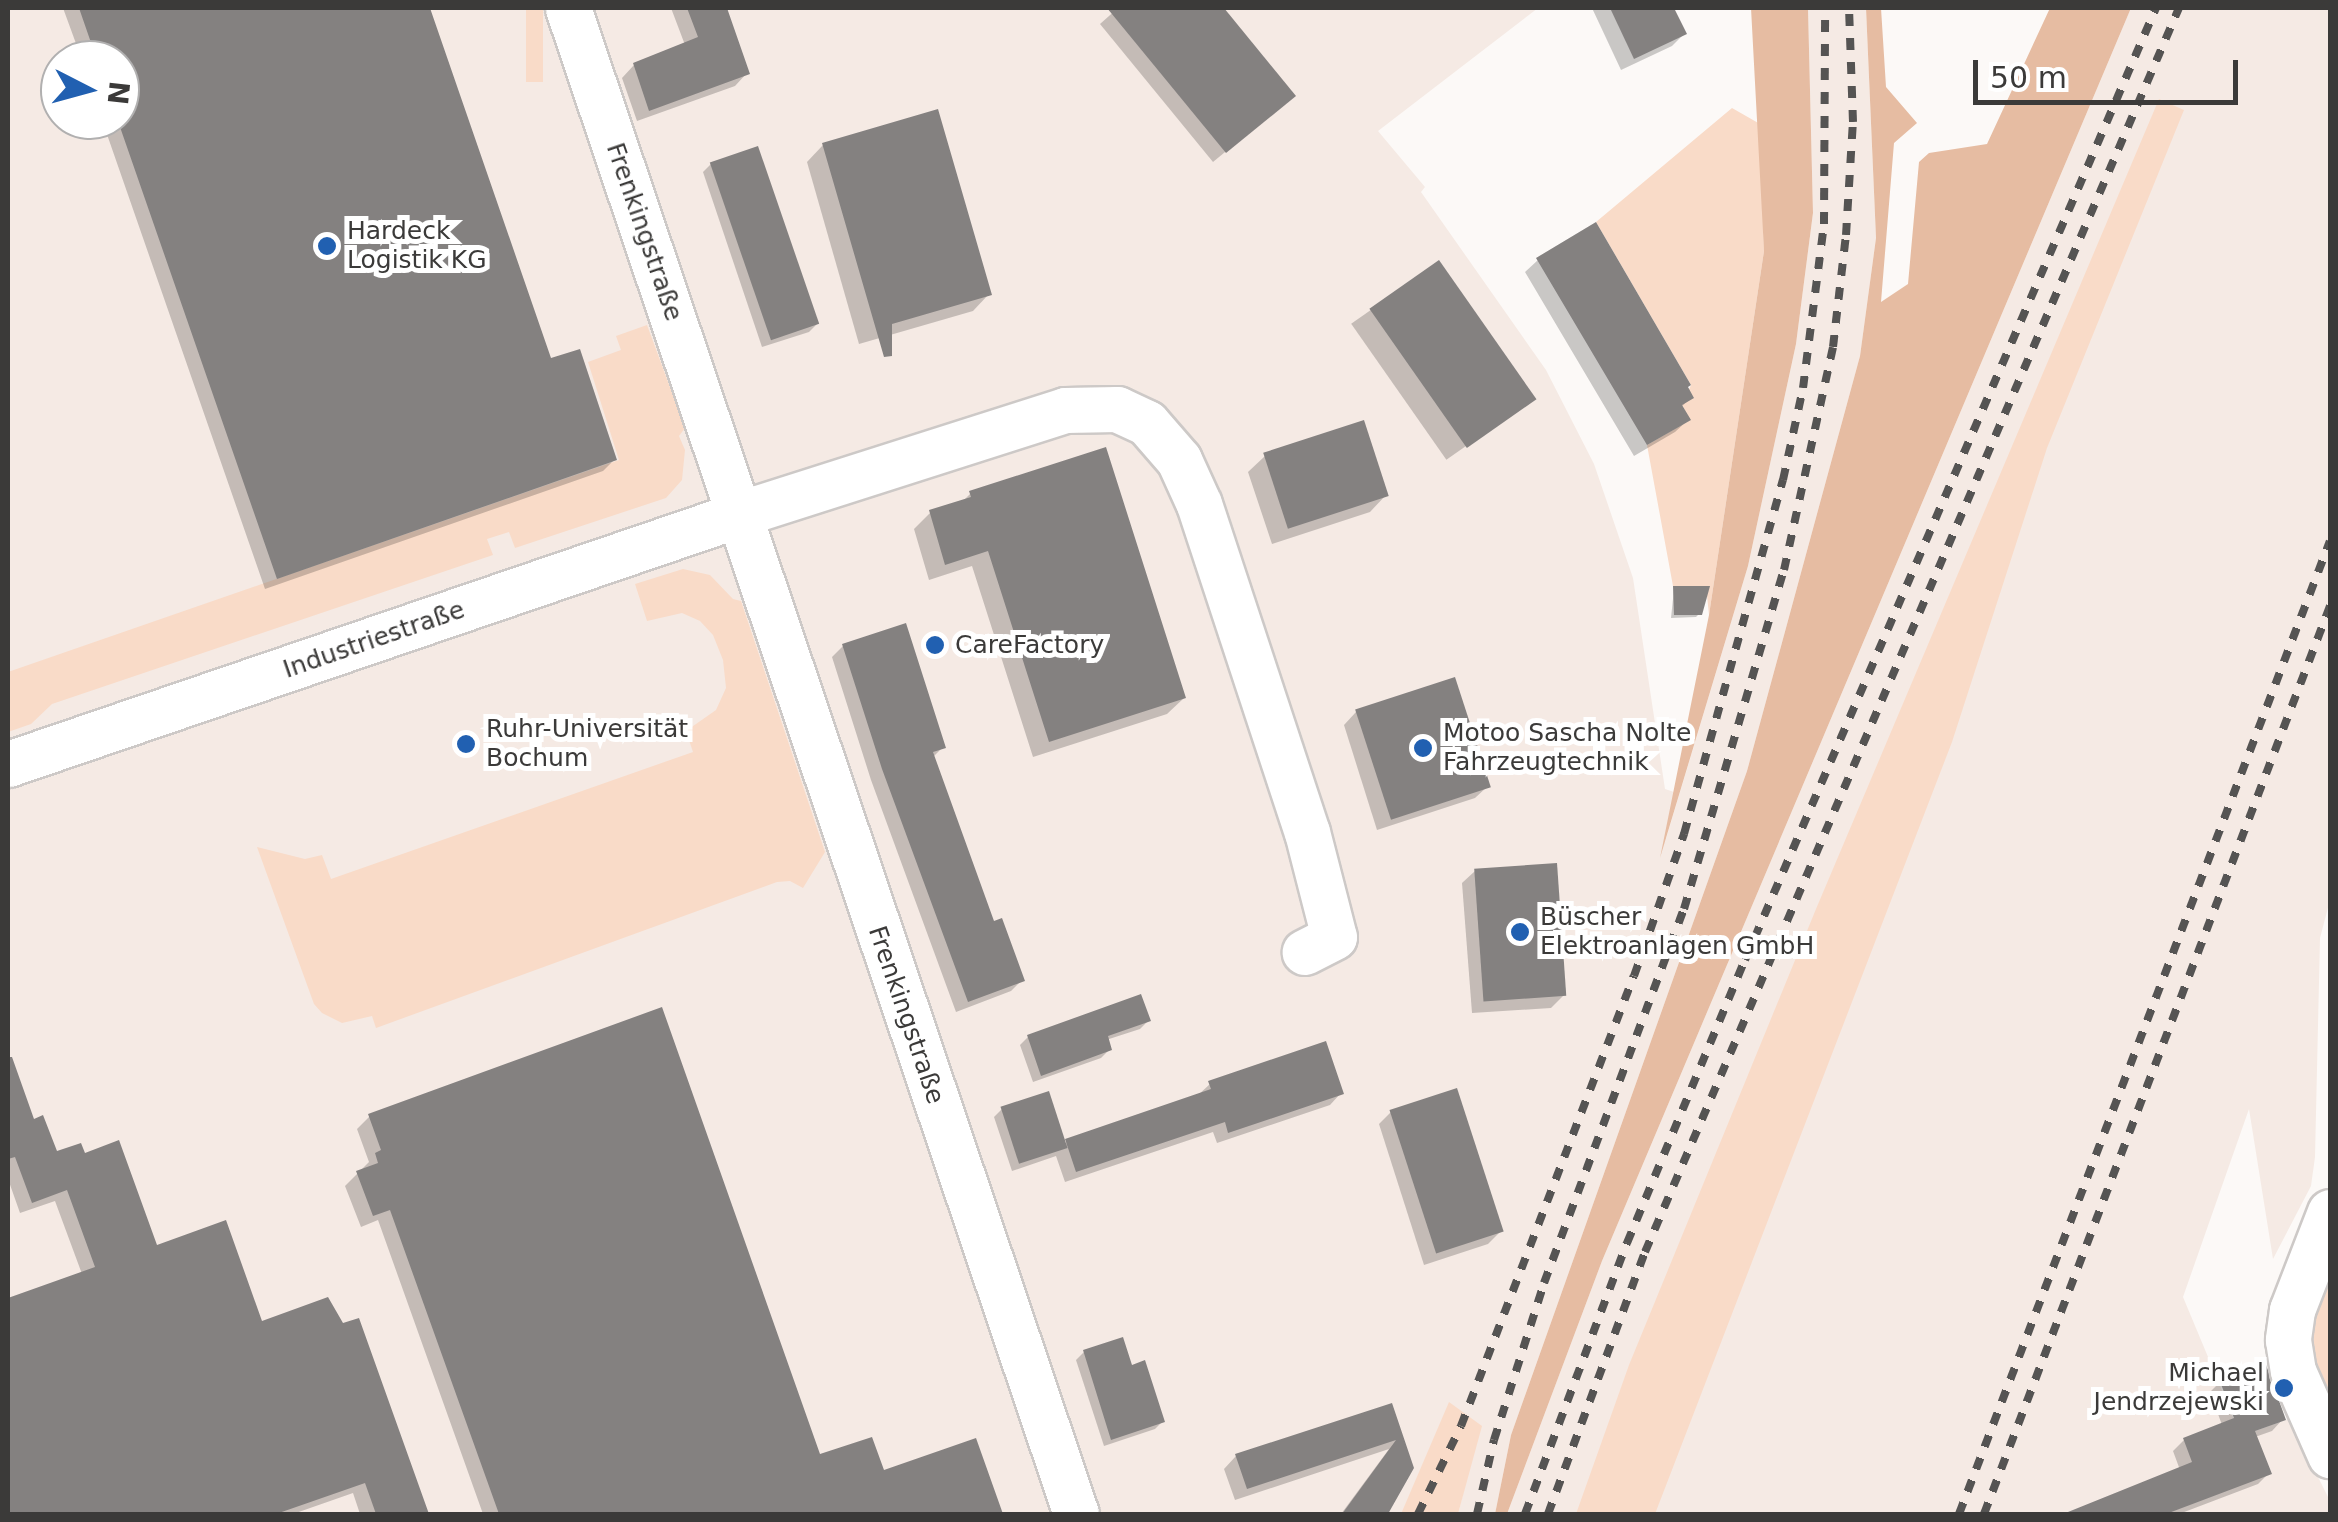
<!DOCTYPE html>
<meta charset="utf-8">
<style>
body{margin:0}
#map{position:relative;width:2338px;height:1522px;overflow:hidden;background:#fcf9f7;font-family:"DejaVu Sans",sans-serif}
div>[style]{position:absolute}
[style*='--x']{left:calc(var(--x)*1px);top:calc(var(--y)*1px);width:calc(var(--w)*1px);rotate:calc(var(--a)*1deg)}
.built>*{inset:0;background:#f5eae4}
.green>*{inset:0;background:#f9dbc8;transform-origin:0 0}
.forest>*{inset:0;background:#e6bca2}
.shadow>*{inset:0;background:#0003;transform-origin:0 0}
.building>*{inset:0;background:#848180;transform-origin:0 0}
.roads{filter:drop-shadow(2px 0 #cdc9c7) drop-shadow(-2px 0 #cdc9c7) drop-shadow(0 2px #cdc9c7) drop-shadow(0 -2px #cdc9c7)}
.minor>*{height:45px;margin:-22.5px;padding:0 22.5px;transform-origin:22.5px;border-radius:22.5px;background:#fff}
.rail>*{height:8px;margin-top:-4px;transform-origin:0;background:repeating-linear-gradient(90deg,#555453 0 12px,transparent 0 24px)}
.dots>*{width:28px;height:28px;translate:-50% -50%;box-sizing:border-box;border:5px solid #fff;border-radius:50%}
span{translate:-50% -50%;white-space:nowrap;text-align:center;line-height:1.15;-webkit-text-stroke:10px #fff;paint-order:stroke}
.poi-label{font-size:25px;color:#3b3a39}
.left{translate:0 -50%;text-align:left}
.right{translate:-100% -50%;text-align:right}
.street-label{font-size:25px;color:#3b3a39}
.frame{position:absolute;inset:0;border:10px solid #3b3a39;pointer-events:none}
.north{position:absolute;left:40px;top:40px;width:100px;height:100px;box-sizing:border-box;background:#fff;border:2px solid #b1b0b0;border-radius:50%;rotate:96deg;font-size:28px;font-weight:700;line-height:40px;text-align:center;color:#3b3a39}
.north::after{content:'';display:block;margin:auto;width:35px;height:45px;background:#2160b1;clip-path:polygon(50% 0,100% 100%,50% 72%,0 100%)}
.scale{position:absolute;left:1973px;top:60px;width:265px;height:45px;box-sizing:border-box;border:5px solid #3b3a39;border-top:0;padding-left:12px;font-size:30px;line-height:35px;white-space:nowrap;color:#3b3a39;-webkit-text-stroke:8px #fff;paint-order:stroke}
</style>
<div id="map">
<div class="built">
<i style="clip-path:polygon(evenodd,8px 8px,1538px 8px,1378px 131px,1425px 187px,1421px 192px,1546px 370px,1594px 464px,1633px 578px,1665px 789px,1674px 792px,1665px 842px,1748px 566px,1796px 344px,1813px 213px,1808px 8px,1866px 8px,1876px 238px,1860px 356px,1747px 771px,1511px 1435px,1495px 1514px,1458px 1514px,1478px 1434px,1442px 1514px,8px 1514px,8px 8px,60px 60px,120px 60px,120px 120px,60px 120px,60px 60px)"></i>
<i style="clip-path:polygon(2131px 8px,2330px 8px,2330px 900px,2320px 938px,2315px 1157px,2311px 1186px,2273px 1259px,2249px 1109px,2183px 1297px,2241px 1436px,2289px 1419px,2330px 1501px,2330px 1514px,1507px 1514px,1602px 1261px)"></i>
</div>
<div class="green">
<i style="left:526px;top:8px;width:17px;height:74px"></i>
<i style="clip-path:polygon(2159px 99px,2184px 110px,2047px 448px,1952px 742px,1655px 1514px,1576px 1514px,1629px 1365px,1816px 909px)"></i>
<i style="clip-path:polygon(1732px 108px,1760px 124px,1764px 251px,1709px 615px,1706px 586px,1673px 586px,1647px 445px,1690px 420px,1682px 405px,1691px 385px,1596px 222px)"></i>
<i style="clip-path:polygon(647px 325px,685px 428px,679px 436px,685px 450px,682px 480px,666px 498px,515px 548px,509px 532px,487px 539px,493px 555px,52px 704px,31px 724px,8px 732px,8px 672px,619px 460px,588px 362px,621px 350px,616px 336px)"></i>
<i style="clip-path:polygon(683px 569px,710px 575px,733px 599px,741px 601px,825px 852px,803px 888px,790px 881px,777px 882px,376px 1028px,372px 1016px,342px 1023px,322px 1013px,314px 1004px,257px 847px,305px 859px,322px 855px,331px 879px,693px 752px,686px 731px,716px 710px,726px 688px,723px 660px,713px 635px,700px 621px,682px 613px,647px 621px,635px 584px)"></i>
<i style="clip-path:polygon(2330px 1285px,2330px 1400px,2307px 1336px,2317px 1291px)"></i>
<i style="clip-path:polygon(1449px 1402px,1482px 1426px,1458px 1514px,1401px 1514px)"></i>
</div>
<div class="forest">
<i style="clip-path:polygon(1751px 8px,1808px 8px,1813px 213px,1796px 344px,1748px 566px,1660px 858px,1709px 615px,1764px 251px)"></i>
<i style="clip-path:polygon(1866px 8px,1881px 8px,1886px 87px,1917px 123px,1894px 143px,1881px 302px,1908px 284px,1919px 162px,1929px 153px,1987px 144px,2050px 8px,2131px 8px,1602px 1261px,1507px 1514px,1495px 1514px,1511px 1435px,1747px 771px,1860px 356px,1876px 238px)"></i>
</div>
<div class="shadow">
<i style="clip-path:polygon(63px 8px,427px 8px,550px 362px,615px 459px,603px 471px,265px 589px,102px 120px,120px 120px,120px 60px,82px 60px)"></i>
<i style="clip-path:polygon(671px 8px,725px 8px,747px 73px,735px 86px,637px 121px,622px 78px,634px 65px,685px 45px)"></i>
<i style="clip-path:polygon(1118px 8px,1221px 8px,1293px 96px,1213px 162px,1100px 24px)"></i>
<i style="clip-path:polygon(1592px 8px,1672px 8px,1684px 34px,1672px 46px,1621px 70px)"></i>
<i style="clip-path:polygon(823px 145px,989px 294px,973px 311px,859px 344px,807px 162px)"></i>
<i style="clip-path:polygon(711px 164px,817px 324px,809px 332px,762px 347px,703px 172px)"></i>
<i style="clip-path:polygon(1538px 260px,1685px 388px,1691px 398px,1680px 408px,1688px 420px,1675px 432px,1634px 456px,1525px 272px)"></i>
<i style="left:1438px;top:263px;width:166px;height:106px;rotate:55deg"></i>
<i style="clip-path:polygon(1265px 456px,1386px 495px,1370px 512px,1272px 544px,1248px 472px)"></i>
<i style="clip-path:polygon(970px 494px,1184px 698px,1167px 714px,1033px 757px,972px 566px,929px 580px,914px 529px,931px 512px,962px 502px)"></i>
<i style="clip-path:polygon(1674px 589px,1699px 614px,1696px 617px,1671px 618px)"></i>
<i style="clip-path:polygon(843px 646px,943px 747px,932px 758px,992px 924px,1022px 980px,1011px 991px,956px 1012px,871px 780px,832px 657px)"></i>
<i style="clip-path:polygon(1356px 712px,1488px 786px,1475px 798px,1377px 830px,1344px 725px)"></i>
<i style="clip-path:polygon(1475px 871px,1564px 995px,1551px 1008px,1472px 1013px,1462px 883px)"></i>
<i style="clip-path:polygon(1148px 1021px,1140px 1029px,1106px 1040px,1109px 1050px,1101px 1058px,1033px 1082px,1020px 1045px,1028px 1037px)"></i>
<i style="clip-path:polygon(1210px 1084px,1341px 1093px,1330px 1105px,1217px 1143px,1213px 1132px,1065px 1182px,1056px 1156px,1012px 1171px,994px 1117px,1002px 1109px,1064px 1144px,1197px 1096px)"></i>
<i style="clip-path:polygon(20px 1087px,32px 1122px,55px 1155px,156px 1248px,260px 1324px,342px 1326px,357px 1321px,427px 1514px,360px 1514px,353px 1493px,293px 1514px,8px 1514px,8px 1301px,82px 1274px,55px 1201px,20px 1213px,8px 1179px,8px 1091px)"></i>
<i style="clip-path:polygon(1391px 1112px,1500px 1232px,1488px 1244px,1424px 1265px,1379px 1124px)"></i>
<i style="clip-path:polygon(370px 1116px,819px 1458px,882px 1474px,974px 1441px,1000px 1514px,483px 1514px,378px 1220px,361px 1227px,345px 1186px,369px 1162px,357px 1129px)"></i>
<i style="clip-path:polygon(1084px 1352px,1131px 1368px,1163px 1421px,1155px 1429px,1104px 1446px,1076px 1360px)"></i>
<i style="clip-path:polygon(2221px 1381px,2283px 1419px,2272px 1431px,2255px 1437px,2269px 1473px,2258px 1484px,2179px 1514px,2083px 1514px,2094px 1503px,2180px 1470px,2173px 1451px,2184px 1440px,2222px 1425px,2210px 1392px)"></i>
<i style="clip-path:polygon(1390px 1406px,1412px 1468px,1385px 1514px,1341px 1514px,1389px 1449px,1235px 1500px,1224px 1469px,1236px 1456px)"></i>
</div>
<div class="building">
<i style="clip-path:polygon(79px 8px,430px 8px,551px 358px,580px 349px,617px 460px,277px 579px,120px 127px,120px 60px,97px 60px)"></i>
<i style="clip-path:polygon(687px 8px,727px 8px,750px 74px,649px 111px,633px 63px,698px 37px)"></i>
<i style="clip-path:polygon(1107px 8px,1224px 8px,1296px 96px,1226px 153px)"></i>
<i style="clip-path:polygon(1610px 8px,1674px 8px,1687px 34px,1634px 59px)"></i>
<i style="clip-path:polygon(938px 109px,992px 295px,892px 324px,892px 356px,884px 357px,822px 143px)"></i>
<i style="left:758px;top:146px;width:188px;height:51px;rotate:71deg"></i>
<i style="clip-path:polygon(1596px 222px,1691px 385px,1688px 387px,1694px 398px,1682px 405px,1691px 420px,1647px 445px,1536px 258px)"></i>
<i style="left:1439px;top:260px;width:170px;height:85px;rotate:55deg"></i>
<i style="left:1364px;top:420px;width:80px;height:106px;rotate:72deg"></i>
<i style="clip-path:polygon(1106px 447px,1186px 698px,1049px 742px,988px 551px,945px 565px,929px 510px,971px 497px,969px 491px)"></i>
<i style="clip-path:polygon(1673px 586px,1710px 586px,1702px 615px,1674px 615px)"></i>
<i style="clip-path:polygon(906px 623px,946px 748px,933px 752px,994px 921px,1002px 918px,1025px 981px,968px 1002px,882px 769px,842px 644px)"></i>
<i style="left:1455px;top:677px;width:116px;height:105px;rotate:72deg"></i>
<i style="left:1557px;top:863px;width:133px;height:83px;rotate:86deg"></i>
<i style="clip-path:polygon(1141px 994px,1151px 1021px,1108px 1036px,1112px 1050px,1041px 1076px,1027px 1035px)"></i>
<i style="clip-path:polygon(662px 1007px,820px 1454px,872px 1437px,884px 1470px,976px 1438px,1003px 1514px,499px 1514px,390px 1210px,373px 1216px,356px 1171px,378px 1163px,375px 1153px,381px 1150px,368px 1114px)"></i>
<i style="clip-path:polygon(1326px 1041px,1344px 1094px,1228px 1133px,1225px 1122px,1076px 1172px,1065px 1139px,1211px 1089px,1208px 1081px)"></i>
<i style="clip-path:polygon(8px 1057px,12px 1057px,34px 1119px,43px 1115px,57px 1151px,81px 1143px,85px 1153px,119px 1140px,157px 1245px,226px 1220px,262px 1321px,328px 1297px,343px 1323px,359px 1318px,429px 1514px,376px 1514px,365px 1483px,276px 1514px,8px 1514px,8px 1298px,95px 1267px,67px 1190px,32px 1203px,15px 1157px,8px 1159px)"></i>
<i style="left:1457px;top:1088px;width:151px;height:71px;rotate:72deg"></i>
<i style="left:1049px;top:1091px;width:60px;height:51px;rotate:72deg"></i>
<i style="clip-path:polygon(1123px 1337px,1132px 1365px,1145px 1360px,1165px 1422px,1111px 1440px,1083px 1350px)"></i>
<i style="clip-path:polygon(2265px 1362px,2286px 1420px,2255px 1431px,2272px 1474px,2166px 1514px,2063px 1514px,2192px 1462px,2183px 1438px,2234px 1418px,2219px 1379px)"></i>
<i style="clip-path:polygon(1392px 1403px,1414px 1468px,1388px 1514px,1342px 1514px,1396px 1440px,1247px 1489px,1235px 1454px)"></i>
</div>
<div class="roads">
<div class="minor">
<i style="--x:568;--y:8;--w:1589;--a:71.36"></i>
<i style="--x:8;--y:764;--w:792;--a:-18.85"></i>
<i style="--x:758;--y:508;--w:322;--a:-17.7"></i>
<i style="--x:1065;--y:410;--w:52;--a:-1.1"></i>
<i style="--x:1117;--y:409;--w:33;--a:25"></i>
<i style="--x:1147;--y:423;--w:49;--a:49.1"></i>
<i style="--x:1179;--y:460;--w:48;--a:65.6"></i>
<i style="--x:1199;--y:504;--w:345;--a:71.8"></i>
<i style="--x:1307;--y:832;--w:108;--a:75.6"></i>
<i style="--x:1334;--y:937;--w:33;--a:153"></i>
<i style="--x:2330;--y:1212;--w:105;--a:111.2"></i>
<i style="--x:2292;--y:1310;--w:30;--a:98"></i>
<i style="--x:2288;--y:1340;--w:31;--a:81"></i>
<i style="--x:2293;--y:1371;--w:92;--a:66.2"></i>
</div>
</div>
<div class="rail">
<i style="--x:1418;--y:1514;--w:98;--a:-64"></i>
<i style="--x:1461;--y:1426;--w:482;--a:-69"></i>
<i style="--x:1634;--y:976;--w:151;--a:-70.6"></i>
<i style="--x:1684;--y:834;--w:368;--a:-74.4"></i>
<i style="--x:1783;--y:480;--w:94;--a:-77.7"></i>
<i style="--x:1803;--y:388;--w:165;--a:-82.7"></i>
<i style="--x:1824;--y:224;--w:216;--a:-89.7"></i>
<i style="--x:1477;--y:1514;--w:76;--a:-77.1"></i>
<i style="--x:1494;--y:1440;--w:165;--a:-72.3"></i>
<i style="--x:1544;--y:1283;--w:399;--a:-69.5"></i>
<i style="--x:1684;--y:909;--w:353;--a:-73.6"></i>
<i style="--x:1784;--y:570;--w:228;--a:-77.6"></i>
<i style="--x:1833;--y:347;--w:113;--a:-83.4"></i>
<i style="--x:1846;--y:235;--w:113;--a:-86.5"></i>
<i style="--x:1853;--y:122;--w:114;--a:-92"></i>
<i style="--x:1525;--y:1514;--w:290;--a:-69.4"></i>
<i style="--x:1627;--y:1243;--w:307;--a:-67.4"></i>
<i style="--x:1745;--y:960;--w:1037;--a:-66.65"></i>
<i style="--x:1548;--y:1514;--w:279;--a:-69.7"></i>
<i style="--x:1645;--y:1252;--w:1354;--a:-66.77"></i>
<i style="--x:1959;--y:1514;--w:1041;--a:-69.13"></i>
<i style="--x:1984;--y:1514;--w:972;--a:-69.14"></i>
</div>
<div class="dots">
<i style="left:327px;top:246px;background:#2160b1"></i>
<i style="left:935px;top:645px;background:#2160b1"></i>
<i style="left:466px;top:744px;background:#2160b1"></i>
<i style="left:1423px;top:748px;background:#2160b1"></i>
<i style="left:1520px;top:932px;background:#2160b1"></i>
<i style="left:2284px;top:1388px;background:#2160b1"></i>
</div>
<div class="poi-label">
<span class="left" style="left:347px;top:246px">Hardeck<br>Logistik KG</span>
<span class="left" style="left:955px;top:645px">CareFactory</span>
<span class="left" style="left:486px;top:744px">Ruhr-Universität<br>Bochum</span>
<span class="left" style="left:1443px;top:748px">Motoo Sascha Nolte<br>Fahrzeugtechnik</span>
<span class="left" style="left:1540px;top:932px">Büscher<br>Elektroanlagen GmbH</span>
<span class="right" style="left:2264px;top:1388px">Michael<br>Jendrzejewski</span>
</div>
<div class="street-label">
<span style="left:644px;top:232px;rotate:71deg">Frenkingstraße</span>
<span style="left:374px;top:640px;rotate:-19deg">Industriestraße</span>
<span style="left:906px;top:1015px;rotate:71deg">Frenkingstraße</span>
</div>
<div class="frame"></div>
<div class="north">N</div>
<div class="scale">50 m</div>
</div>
